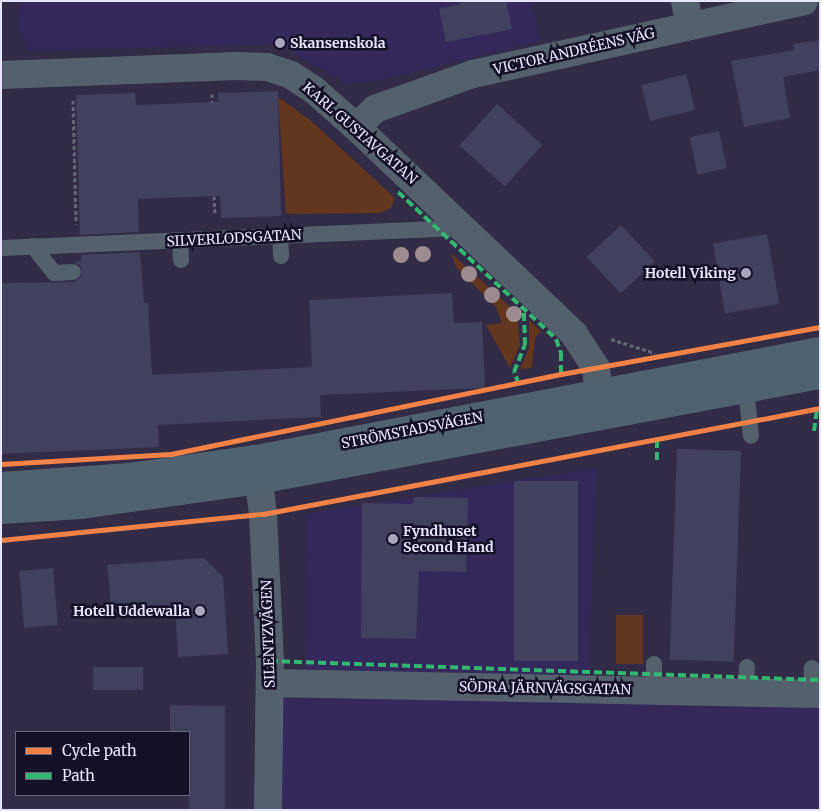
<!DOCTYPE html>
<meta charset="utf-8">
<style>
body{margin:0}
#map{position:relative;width:821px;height:811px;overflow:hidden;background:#322c46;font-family:Merriweather,serif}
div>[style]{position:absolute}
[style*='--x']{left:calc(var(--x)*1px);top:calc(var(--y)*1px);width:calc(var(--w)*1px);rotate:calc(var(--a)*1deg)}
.built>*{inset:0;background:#35295b;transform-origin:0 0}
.green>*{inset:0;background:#62361f;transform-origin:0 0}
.building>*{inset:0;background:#41415e;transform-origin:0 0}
.path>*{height:3px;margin-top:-1.5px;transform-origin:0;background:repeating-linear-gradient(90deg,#606773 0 4px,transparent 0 6.5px)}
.lane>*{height:16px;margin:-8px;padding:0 8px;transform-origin:8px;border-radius:8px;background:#54606c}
.street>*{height:28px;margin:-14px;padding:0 14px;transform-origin:14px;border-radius:14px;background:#54606c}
.secondary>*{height:28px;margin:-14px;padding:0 14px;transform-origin:14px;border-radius:14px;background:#50626f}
.quiet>*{height:4px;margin-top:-2px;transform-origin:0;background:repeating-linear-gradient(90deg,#33b770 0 8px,transparent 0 12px)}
.cycleway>*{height:5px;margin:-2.5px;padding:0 2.5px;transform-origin:2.5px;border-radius:2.5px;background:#f48246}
.trees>*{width:16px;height:16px;margin:-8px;border-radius:50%;background:#9c8b8f}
.dots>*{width:14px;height:14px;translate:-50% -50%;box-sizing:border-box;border:2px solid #141025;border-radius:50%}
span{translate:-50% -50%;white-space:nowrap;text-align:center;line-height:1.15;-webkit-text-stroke:5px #141025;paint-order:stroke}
.poi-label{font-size:14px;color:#e8e6fe;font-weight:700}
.left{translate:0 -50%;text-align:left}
.right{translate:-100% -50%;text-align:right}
.street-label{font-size:14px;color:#e8e6fe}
.frame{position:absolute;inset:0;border:2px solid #e8e6fe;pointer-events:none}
.legend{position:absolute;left:15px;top:731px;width:175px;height:65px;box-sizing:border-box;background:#141025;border:1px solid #69667c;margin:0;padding:6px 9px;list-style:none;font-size:15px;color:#e8e6fe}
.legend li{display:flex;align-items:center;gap:10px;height:25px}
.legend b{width:25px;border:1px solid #69667c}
</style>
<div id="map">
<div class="built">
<i style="clip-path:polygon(21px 1px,531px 1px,540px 41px,381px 80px,346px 84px,279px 44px,28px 51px,19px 30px,18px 8px)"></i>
<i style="clip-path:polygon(596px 468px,589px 680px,305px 677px,306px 514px)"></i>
<i style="left:276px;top:688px;width:544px;height:122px;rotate:1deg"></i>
</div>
<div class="green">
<i style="clip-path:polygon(278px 97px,310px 120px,395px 198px,391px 208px,380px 213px,286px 214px)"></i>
<i style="clip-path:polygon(451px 253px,517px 313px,520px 345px,510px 368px,486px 325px,502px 323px,496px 307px,456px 267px)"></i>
<i style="clip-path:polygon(529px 320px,541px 331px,535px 338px,532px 368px,520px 369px,529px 348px)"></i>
<i style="left:616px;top:615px;width:27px;height:49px"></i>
</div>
<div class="building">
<i style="clip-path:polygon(460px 1px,506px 1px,512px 29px,446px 42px,439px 9px,461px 4px)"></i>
<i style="clip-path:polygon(820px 40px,820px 70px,783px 77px,790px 118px,744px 127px,731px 61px,794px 50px,793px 44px)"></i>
<i style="left:686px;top:74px;width:37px;height:46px;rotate:76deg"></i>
<i style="clip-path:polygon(278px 91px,281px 216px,221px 218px,220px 196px,138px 199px,139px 232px,80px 235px,76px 95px,135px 93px,136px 105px,218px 102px,218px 93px)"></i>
<i style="left:497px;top:104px;width:61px;height:56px;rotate:42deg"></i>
<i style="left:719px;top:131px;width:38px;height:30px;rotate:78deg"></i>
<i style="left:621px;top:225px;width:50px;height:47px;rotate:47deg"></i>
<i style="left:767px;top:234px;width:71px;height:55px;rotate:80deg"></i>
<i style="clip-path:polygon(140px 252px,144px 303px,148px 303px,152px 375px,312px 367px,309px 300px,452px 293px,454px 323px,482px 322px,485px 388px,320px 395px,321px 417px,158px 425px,159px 447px,1px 454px,1px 283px,74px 282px,82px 276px,81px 266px,73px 262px,81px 261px,81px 255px)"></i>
<i style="left:741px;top:451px;width:211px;height:64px;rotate:92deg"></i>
<i style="left:514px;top:481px;width:64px;height:180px"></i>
<i style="clip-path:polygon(414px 497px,468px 498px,466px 572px,419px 571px,416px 639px,361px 638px,362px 503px,413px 504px)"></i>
<i style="clip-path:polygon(204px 558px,223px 577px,228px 654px,178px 657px,175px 607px,112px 614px,107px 565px)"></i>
<i style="left:53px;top:568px;width:57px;height:34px;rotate:85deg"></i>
<i style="left:93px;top:667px;width:50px;height:23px"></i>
<i style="clip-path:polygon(170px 705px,225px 706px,225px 810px,189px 810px,189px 732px,170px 732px)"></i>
</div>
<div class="path">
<i style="--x:212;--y:94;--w:8;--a:90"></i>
<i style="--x:73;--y:100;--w:124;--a:88.6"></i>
<i style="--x:214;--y:196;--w:19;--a:87"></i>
<i style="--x:611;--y:339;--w:46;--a:17.7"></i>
</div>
<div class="lane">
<i style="--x:280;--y:236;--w:20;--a:87"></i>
<i style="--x:180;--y:240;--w:20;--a:87"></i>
<i style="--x:33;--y:246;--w:34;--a:52"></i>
<i style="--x:54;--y:273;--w:19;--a:-3"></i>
<i style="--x:3;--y:248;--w:462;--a:-2.5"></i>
<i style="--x:746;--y:388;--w:48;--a:84.1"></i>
<i style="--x:654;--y:691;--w:27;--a:-90"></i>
<i style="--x:746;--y:692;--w:25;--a:-88"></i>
<i style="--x:811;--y:694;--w:26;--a:-88"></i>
</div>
<div class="street">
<i style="--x:685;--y:1;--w:23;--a:80"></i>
<i style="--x:1;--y:75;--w:236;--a:-2.2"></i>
<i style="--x:237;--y:66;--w:30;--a:2"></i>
<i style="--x:267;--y:67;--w:25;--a:18"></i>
<i style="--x:291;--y:75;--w:27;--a:33"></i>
<i style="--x:314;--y:90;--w:56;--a:41.4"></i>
<i style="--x:356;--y:127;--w:301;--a:43.5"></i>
<i style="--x:574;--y:334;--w:40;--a:57.1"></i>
<i style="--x:596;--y:368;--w:47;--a:83.9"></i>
<i style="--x:356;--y:127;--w:26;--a:-43"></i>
<i style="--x:375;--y:109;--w:104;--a:-19.7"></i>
<i style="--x:473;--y:74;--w:339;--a:-12.4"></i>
<i style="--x:256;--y:459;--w:55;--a:82.7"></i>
<i style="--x:263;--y:514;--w:147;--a:87.3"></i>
<i style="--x:270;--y:661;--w:149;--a:90.8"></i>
<i style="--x:270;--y:683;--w:550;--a:1.15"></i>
</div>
<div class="secondary">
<i style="--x:1;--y:486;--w:128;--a:-4"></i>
<i style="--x:129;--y:477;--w:128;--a:-8.1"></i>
<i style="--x:256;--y:459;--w:574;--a:-10.84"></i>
<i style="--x:1;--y:510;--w:80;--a:-3.6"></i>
<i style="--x:81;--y:505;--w:180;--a:-8"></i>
<i style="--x:259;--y:480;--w:571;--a:-10.6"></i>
</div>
<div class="quiet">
<i style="--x:398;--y:192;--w:216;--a:42.9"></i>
<i style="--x:556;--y:339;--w:15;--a:70"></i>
<i style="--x:561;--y:353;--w:21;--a:90"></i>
<i style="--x:519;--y:384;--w:13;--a:-113"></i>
<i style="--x:514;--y:372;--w:29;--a:-68"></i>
<i style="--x:525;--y:345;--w:35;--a:-92"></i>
<i style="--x:814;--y:431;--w:22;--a:-82"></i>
<i style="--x:657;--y:460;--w:21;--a:-90"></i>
<i style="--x:270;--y:661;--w:550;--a:1.98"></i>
</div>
<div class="cycleway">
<i style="--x:1;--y:464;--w:170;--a:-3.4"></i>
<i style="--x:171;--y:454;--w:398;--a:-11.6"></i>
<i style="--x:561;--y:374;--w:263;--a:-10.3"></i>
<i style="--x:1;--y:540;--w:263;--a:-5.7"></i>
<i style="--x:263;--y:514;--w:567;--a:-10.77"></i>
</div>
<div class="trees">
<i style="left:423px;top:254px"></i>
<i style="left:401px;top:255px"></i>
<i style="left:469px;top:274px"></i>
<i style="left:492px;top:295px"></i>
<i style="left:514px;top:314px"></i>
</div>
<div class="dots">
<i style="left:280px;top:43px;background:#a8a5be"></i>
<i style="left:746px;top:273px;background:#a8a5be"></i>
<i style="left:393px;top:539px;background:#a8a5be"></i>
<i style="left:200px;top:611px;background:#a8a5be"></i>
</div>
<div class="poi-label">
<span class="left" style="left:290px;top:43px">Skansenskola</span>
<span class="right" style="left:736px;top:273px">Hotell Viking</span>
<span class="left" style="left:403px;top:539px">Fyndhuset<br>Second Hand</span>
<span class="right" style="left:190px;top:611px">Hotell Uddewalla</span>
</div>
<div class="street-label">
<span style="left:574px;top:51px;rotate:-13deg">VICTOR ANDRÉENS VÄG</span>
<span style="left:360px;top:133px;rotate:41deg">KARL GUSTAVGATAN</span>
<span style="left:234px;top:238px;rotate:-3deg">SILVERLODSGATAN</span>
<span style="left:412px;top:430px;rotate:-11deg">STRÖMSTADSVÄGEN</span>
<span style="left:268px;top:634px;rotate:-92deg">SILENTZVÄGEN</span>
<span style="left:545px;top:688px;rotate:1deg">SÖDRA JÄRNVÄGSGATAN</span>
</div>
<div class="frame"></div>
<ul class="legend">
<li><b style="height:6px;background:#f48246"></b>Cycle path</li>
<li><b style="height:6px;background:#33b770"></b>Path</li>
</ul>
</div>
